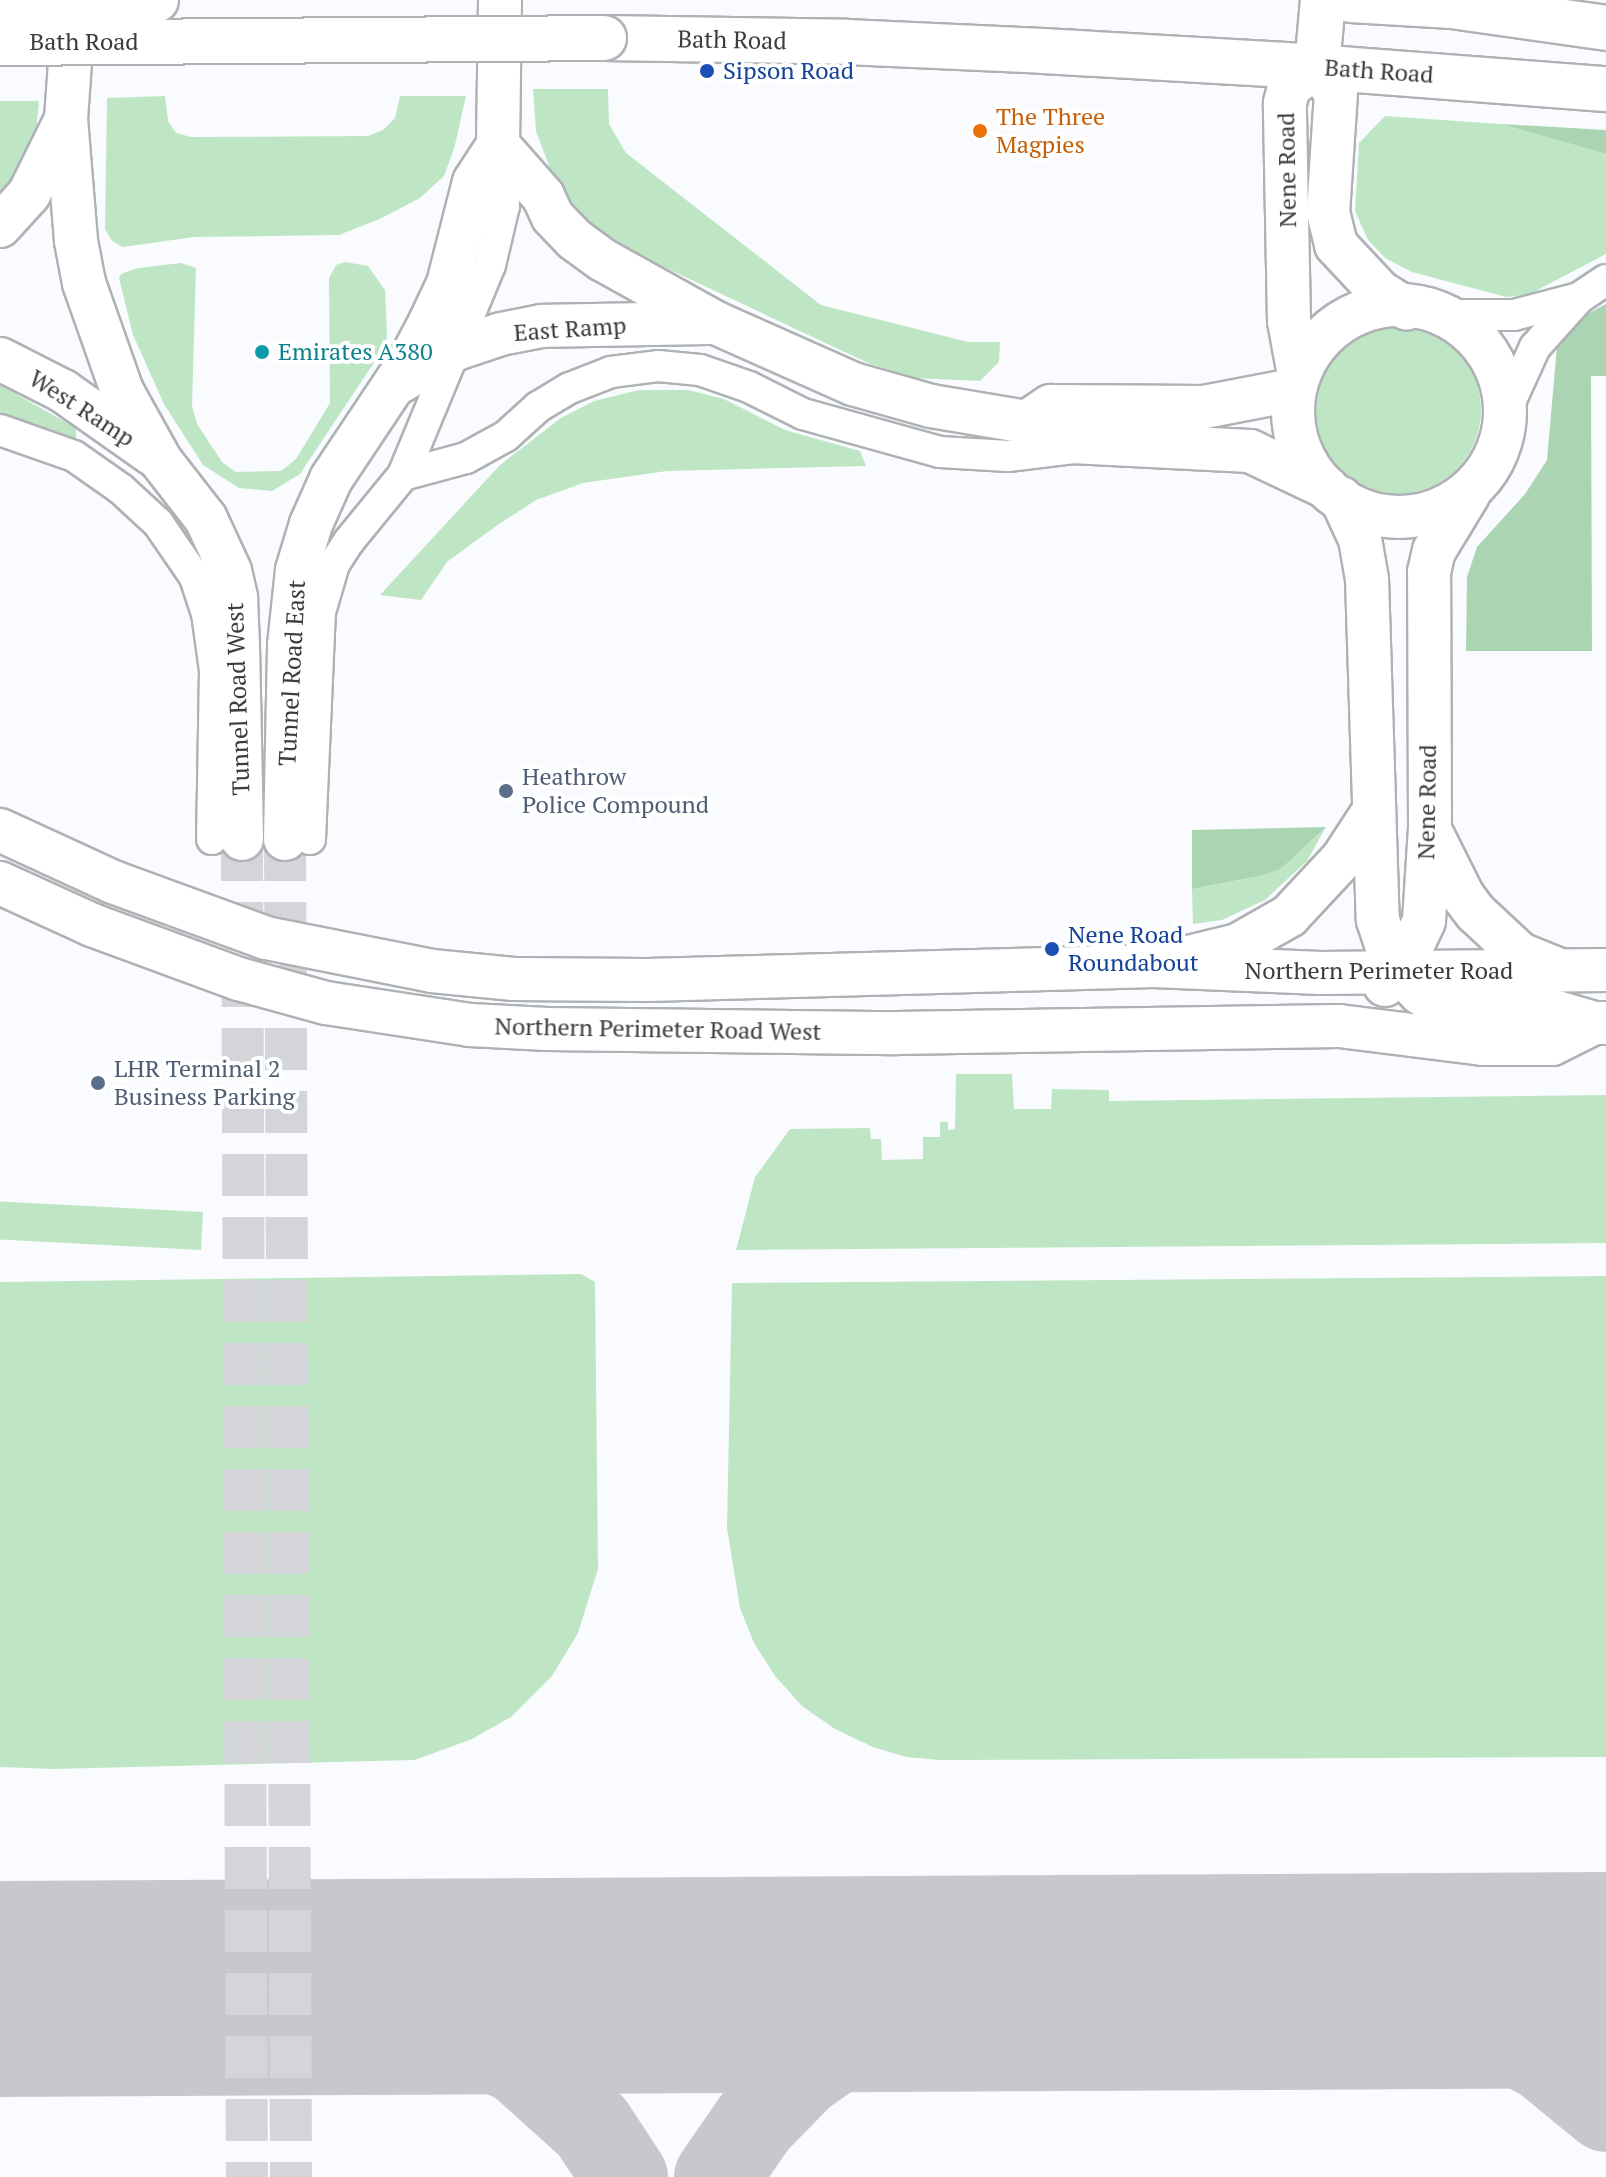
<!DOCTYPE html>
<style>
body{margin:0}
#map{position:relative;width:1606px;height:2177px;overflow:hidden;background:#f9fbff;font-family:"PT Serif",serif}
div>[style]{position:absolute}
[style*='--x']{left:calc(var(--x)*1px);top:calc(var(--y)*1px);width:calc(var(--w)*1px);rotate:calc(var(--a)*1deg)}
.green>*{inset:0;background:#bfe6c4;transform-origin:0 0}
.round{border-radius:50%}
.forest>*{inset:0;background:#abd5b2}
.taxiway>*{height:86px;margin:-43px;padding:0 43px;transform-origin:43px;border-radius:43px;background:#c6c8cc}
.runway>*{height:216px;margin:-108px;padding:0 108px;transform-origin:108px;border-radius:108px;background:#c6c8cc}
.secondary-tunnel>*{height:42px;margin-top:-21px;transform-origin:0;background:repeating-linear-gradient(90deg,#d3d5d8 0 42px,transparent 0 63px)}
.roads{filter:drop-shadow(2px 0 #afb2b5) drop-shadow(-2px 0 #afb2b5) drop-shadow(0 2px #afb2b5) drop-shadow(0 -2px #afb2b5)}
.street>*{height:30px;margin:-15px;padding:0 15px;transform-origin:15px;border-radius:15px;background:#fff}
.secondary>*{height:42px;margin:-21px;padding:0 21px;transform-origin:21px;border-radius:21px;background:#fff}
.secondary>.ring{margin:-21px;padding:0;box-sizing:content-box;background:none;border:42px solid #fff;border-radius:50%}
.primary>*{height:44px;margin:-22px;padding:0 22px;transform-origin:22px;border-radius:22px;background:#fff}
.highway>*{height:44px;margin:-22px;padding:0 22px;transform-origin:22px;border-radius:22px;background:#fff}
.bridges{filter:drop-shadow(2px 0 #afb2b5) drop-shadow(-2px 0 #afb2b5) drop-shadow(0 2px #afb2b5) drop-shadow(0 -2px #afb2b5)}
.highway-bridge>*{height:44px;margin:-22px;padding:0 22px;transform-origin:22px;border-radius:22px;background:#fff}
.dots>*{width:22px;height:22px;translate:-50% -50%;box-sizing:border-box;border:4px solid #fff;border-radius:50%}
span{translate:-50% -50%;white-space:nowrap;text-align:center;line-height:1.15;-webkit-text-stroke:8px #fff;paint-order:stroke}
.street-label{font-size:24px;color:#3b3c3e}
.transit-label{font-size:24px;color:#164399}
.left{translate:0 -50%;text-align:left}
.food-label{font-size:24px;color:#c56008}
.culture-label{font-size:24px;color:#0d838f}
.service-label{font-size:24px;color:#4e5e75}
</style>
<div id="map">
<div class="green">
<i style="clip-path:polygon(533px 89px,608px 89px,609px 124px,626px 153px,821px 305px,968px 342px,1000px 342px,999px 362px,980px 381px,914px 378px,868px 363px,615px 244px,575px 209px,552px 174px,536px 131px)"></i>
<i style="clip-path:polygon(165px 96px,168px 121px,176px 133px,191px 137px,368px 136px,383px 130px,395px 118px,400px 96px,466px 96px,454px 149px,444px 176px,420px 198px,382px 218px,339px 235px,194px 237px,123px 247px,112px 241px,105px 229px,107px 98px)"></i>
<i style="clip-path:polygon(0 101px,39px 101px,36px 134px,25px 161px,0 204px)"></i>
<i style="clip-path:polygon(1385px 116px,1501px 124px,1606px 154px,1606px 254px,1530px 294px,1506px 297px,1412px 272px,1385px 258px,1368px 240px,1355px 211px,1359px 143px)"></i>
<i style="clip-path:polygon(345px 262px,368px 266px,385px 290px,387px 336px,383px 349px,300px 474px,272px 491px,239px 488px,203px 465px,164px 404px,133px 335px,119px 278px,121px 274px,138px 268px,181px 263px,196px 268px,192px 406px,197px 424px,222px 462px,236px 472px,281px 471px,296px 459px,330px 403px,329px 278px,336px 265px)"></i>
<i class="round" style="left:1313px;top:326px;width:168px;height:168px"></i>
<i style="clip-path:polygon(0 385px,76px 428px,76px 446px,0 422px)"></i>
<i style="clip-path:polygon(639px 390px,688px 390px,724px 399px,785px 430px,860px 451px,866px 466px,667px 471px,583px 483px,536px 500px,496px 526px,447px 562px,421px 600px,380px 595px,500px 465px,561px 418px,594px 401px)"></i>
<i style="clip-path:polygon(1326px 827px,1307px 861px,1265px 900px,1222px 920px,1193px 924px,1192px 889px,1265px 875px,1282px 868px)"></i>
<i style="clip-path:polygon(956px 1074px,1012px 1074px,1014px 1109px,1051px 1109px,1052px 1089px,1109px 1090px,1109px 1101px,1606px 1095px,1606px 1243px,736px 1250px,755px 1177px,790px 1129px,870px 1128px,871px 1139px,881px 1139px,882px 1160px,923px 1159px,923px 1137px,940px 1137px,940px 1122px,948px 1122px,948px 1130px,955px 1129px)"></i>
<i style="left:203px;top:1212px;width:38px;height:203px;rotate:93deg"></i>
<i style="clip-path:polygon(581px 1274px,595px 1282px,598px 1569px,578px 1633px,552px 1676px,511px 1717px,472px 1739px,415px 1760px,52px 1769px,0 1767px,0 1282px)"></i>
<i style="clip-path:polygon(1606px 1276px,1606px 1757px,940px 1760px,906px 1757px,873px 1747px,835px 1729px,802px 1706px,775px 1676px,754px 1643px,740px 1608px,727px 1528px,732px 1283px)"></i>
</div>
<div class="forest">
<i style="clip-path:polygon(1501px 124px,1606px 130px,1606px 154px)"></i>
<i style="clip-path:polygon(1606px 304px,1606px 376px,1591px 376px,1592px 651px,1466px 651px,1467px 577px,1477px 547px,1525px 494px,1547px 460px,1557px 346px,1562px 333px,1569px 324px)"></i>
<i style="clip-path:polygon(1326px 827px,1282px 868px,1265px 875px,1192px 889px,1192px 830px)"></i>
</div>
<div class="taxiway">
<i style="--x:1321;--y:1982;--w:64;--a:9.9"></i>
<i style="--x:1384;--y:1993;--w:94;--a:17.3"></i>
<i style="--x:1474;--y:2021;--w:79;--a:27.9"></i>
<i style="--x:1544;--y:2058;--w:80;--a:39.4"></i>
<i style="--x:338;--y:1987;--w:89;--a:17"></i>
<i style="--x:423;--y:2013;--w:110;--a:27"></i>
<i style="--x:521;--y:2063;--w:96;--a:42"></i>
<i style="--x:592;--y:2127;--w:60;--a:56.6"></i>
<i style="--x:0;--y:1999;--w:37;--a:-16"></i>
<i style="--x:717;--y:2177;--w:67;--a:-55.4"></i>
<i style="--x:755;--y:2122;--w:67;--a:-45.6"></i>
<i style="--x:802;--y:2074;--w:39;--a:-35"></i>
<i style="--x:834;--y:2052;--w:36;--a:-32"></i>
<i style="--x:864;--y:2033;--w:38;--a:-23"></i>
<i style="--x:899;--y:2018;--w:111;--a:-17.8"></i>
</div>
<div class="runway">
<i style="--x:0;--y:1989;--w:1606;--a:-0.32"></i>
</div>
<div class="secondary-tunnel">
<i style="--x:242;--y:839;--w:1338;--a:89.79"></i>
<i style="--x:285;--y:839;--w:1338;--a:89.74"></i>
</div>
<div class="roads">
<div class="street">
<i style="--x:1447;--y:315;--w:67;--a:0"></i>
<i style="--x:1514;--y:315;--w:67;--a:-14.7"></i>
<i style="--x:1505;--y:413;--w:72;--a:-65.6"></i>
<i style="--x:1535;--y:347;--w:66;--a:-48.1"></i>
<i style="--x:1579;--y:298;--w:32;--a:-34"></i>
<i style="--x:0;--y:430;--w:78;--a:19.4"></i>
<i style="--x:74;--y:456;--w:57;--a:35.1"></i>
<i style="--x:121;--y:489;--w:50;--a:42.6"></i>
<i style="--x:158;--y:523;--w:65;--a:55.6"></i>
<i style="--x:195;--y:577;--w:38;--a:72"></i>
<i style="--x:207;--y:613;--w:59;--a:82.1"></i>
<i style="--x:215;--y:671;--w:168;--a:91"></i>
<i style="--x:403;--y:475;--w:227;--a:-67.5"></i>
<i style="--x:490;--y:265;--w:61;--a:-76.7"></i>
<i style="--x:504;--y:206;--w:61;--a:-95.6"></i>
<i style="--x:310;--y:839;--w:227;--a:-87.5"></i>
<i style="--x:320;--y:612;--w:50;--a:-73.7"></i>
<i style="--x:334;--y:564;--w:27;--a:-57"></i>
<i style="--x:349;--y:541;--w:85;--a:-50.7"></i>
<i style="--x:403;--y:475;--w:65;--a:-15.1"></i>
<i style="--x:466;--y:458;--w:46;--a:-28.8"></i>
<i style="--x:506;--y:436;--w:43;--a:-42.2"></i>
<i style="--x:538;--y:407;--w:37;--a:-31"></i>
<i style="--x:570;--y:388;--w:44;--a:-21.3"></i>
<i style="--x:611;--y:372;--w:47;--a:-7.3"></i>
<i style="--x:658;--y:366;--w:42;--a:5.4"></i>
<i style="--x:700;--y:370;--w:52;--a:19.1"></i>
<i style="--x:749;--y:387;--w:60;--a:26.6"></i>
<i style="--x:803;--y:414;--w:142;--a:15.5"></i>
<i style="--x:940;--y:452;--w:68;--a:3.4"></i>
<i style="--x:1008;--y:456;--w:66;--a:-6.9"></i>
</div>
<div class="secondary">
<i style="--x:74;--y:7;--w:112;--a:94.1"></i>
<i style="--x:66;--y:119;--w:122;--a:85.3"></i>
<i style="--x:76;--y:241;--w:43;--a:79.2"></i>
<i style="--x:84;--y:283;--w:114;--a:70.6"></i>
<i style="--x:122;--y:391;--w:80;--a:60.9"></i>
<i style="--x:161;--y:461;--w:73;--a:52.2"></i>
<i style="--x:206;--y:519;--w:57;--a:65.2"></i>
<i style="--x:230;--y:571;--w:28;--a:77"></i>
<i style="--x:236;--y:598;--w:48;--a:87.6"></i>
<i style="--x:238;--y:646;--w:193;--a:88.8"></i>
<i style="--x:498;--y:145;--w:68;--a:48.6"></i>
<i style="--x:543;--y:196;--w:23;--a:65"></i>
<i style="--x:553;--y:217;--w:30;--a:46"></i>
<i style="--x:574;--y:239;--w:36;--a:36"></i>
<i style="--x:603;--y:260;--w:129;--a:29.1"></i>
<i style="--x:716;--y:323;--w:150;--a:24"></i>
<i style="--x:853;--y:384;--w:81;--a:15.8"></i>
<i style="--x:931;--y:406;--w:97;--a:9.5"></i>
<i style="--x:1027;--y:422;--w:31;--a:37"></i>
<i style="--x:1052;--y:441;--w:198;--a:2.9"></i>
<i style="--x:1250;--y:451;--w:84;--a:25.3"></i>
<i style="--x:0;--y:226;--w:43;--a:-47.8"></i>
<i style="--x:29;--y:194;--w:84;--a:-63.7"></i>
<i class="ring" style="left:1293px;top:305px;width:170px;height:170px"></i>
<i style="--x:0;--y:359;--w:71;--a:26.9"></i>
<i style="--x:63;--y:391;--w:108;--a:35.2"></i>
<i style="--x:1299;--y:375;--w:55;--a:-100.5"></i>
<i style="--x:1289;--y:321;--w:218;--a:-91.1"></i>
<i style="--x:1285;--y:103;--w:16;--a:-76"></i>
<i style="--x:1289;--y:87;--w:34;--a:-36"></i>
<i style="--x:1317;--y:67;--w:32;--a:54"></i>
<i style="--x:1336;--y:93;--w:119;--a:93.8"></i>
<i style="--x:1328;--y:212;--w:34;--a:76"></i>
<i style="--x:1336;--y:245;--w:64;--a:46.9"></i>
<i style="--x:1380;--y:292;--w:31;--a:32"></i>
<i style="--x:398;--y:383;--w:67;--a:-30.4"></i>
<i style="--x:456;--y:349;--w:47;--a:-18.4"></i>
<i style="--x:501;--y:334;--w:42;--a:-11"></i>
<i style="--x:542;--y:326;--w:173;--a:-1"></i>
<i style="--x:1027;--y:422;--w:29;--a:-34"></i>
<i style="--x:1051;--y:406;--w:153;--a:0.4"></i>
<i style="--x:1204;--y:407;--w:91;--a:-10.8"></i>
<i style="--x:1341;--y:498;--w:45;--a:65.1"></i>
<i style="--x:1360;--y:539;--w:41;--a:80.1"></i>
<i style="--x:1367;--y:579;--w:341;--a:88.2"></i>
<i style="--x:1378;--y:920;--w:28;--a:72"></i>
<i style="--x:1387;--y:947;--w:28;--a:63"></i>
<i style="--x:1400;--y:972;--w:29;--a:46"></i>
<i style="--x:1420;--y:993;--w:22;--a:32"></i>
<i style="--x:1439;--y:1005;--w:44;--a:7.8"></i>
<i style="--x:1483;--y:1011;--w:64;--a:-1.8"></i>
<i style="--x:1547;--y:1009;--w:49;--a:16.6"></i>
<i style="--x:0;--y:830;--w:124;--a:24.7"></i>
<i style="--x:113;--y:882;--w:163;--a:20.1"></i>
<i style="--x:266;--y:938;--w:169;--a:11.2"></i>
<i style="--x:432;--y:971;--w:82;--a:5.6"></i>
<i style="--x:514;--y:979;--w:134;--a:0.4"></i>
<i style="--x:648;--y:980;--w:505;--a:-1.59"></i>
<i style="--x:1153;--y:966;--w:168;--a:2.4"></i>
<i style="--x:1321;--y:973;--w:285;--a:-0.6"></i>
<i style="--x:1430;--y:830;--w:74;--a:63.4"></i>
<i style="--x:1463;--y:896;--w:21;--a:53"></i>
<i style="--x:1476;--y:913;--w:60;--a:43"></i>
<i style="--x:1520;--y:954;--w:38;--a:22"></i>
<i style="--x:285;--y:839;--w:194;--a:-88.8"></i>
<i style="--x:289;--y:645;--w:75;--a:-83.9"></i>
<i style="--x:297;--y:570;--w:48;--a:-73.1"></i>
<i style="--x:311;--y:524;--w:49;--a:-66"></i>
<i style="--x:331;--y:479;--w:141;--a:-56.3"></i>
<i style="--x:409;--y:362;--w:43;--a:-62.2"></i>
<i style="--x:429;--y:324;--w:44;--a:-64.6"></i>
<i style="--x:448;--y:284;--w:105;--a:-75.7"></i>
<i style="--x:474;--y:182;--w:44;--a:-57"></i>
<i style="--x:498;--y:145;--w:145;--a:-89.2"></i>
<i style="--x:0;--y:883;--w:101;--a:24.5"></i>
<i style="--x:92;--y:925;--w:157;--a:20.2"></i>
<i style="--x:239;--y:979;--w:90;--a:15.4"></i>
<i style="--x:326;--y:1003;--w:146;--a:8.7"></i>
<i style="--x:470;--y:1025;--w:77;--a:3"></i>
<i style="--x:547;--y:1029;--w:349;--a:0.7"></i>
<i style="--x:896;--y:1033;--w:443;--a:-0.9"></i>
<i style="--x:1339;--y:1026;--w:145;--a:7.1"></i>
<i style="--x:1483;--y:1044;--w:69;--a:0"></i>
<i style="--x:1552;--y:1044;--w:47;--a:-26.6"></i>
<i style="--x:1594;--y:1023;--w:12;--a:0"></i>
<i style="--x:1185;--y:958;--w:55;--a:-13.8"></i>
<i style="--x:1238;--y:945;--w:59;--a:-29.6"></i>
<i style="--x:1289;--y:916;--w:79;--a:-47"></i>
<i style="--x:1343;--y:858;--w:55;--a:-56.9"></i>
<i style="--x:1385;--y:985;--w:20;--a:-41"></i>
<i style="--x:1400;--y:972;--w:56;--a:-64.8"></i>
<i style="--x:1424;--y:921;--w:93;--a:-86.3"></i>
<i style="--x:1430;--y:828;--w:256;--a:-90.2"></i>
<i style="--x:1429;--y:572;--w:22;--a:-77"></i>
<i style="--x:1434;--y:551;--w:66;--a:-58.7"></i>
</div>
<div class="primary">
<i style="--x:1317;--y:67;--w:67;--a:-84.9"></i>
</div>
<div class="highway">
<i style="--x:1351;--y:0;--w:101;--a:3.4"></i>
<i style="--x:1452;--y:6;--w:156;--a:8.1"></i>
<i style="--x:604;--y:38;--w:243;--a:0.9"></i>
<i style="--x:847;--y:42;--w:196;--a:2.6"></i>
<i style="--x:1043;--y:51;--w:274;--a:3.3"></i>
<i style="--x:1317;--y:67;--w:290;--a:4.4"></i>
</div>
</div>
<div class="bridges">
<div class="highway-bridge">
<i style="--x:0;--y:2;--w:156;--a:-0.7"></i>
<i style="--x:0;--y:43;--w:604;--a:-0.47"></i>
</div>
</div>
<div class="dots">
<i style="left:707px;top:71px;background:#1a4fb4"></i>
<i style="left:980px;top:131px;background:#e8710a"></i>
<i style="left:262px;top:352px;background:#0f9aa8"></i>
<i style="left:506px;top:791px;background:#5c6f8a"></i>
<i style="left:1052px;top:949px;background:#1a4fb4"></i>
<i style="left:98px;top:1083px;background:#5c6f8a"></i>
</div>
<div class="street-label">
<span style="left:732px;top:40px;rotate:1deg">Bath Road</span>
<span style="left:84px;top:42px">Bath Road</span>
<span style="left:1379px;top:71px;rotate:4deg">Bath Road</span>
<span style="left:1287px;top:170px;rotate:-91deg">Nene Road</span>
<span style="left:570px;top:329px;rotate:-4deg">East Ramp</span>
<span style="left:82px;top:408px;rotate:33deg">West Ramp</span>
<span style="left:292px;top:673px;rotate:-87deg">Tunnel Road East</span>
<span style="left:238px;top:699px;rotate:-92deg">Tunnel Road West</span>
<span style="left:1427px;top:802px;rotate:-89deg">Nene Road</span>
<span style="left:1379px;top:971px">Northern Perimeter Road</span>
<span style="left:658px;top:1029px;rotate:1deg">Northern Perimeter Road West</span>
</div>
<div class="transit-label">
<span class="left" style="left:723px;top:71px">Sipson Road</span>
<span class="left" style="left:1068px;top:949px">Nene Road<br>Roundabout</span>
</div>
<div class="food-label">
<span class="left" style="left:996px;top:131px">The Three<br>Magpies</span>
</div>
<div class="culture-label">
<span class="left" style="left:278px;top:352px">Emirates A380</span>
</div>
<div class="service-label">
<span class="left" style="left:522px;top:791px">Heathrow<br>Police Compound</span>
<span class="left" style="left:114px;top:1083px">LHR Terminal 2<br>Business Parking</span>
</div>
</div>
